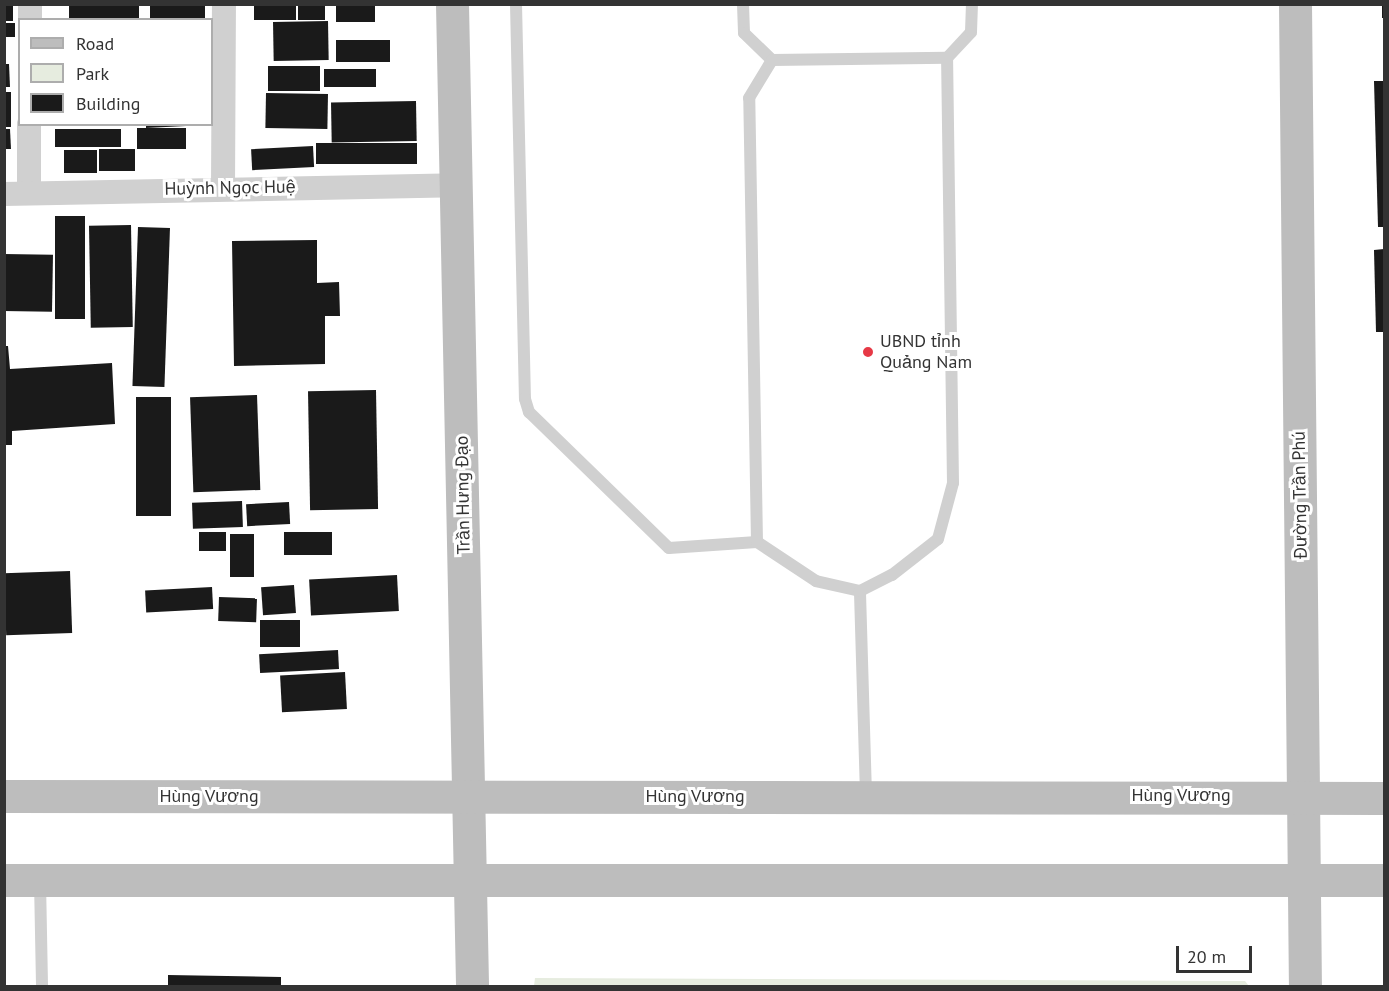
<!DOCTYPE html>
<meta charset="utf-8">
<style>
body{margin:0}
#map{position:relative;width:1389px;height:991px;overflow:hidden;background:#fff;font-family:"PT Sans",sans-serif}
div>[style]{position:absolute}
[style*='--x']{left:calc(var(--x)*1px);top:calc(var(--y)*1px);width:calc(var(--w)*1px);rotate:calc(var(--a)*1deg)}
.green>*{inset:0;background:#e6ecdf}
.building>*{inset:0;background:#1a1a1a;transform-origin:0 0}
.lane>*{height:12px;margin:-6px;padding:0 6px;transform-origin:6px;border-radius:6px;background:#d0d0d0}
.street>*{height:24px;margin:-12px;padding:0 12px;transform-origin:12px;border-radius:12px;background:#d0d0d0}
.secondary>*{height:33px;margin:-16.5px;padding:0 16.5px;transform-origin:16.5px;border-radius:16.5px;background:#bdbdbd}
.dots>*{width:16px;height:16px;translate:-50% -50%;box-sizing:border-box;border:3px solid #fff;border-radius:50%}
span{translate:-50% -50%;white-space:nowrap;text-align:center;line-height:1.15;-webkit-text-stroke:6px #fff;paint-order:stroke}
.street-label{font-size:18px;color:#333}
.poi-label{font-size:18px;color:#333}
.left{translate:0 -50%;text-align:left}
.frame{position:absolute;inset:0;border:6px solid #333;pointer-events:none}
.legend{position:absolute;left:18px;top:18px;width:195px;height:108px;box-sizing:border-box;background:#fff;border:2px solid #adadad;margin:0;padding:8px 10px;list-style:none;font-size:18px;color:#333}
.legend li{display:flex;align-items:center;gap:12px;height:30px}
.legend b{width:30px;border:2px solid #adadad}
.scale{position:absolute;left:1176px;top:946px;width:76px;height:27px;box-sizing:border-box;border:3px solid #333;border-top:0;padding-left:8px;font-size:18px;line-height:21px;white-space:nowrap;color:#333;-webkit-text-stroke:4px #fff;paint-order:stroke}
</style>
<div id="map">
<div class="green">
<i style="clip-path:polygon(535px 978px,1245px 981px,1249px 986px,534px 986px)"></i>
</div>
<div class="building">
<i style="left:4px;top:4px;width:9px;height:17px"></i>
<i style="left:69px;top:4px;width:70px;height:15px"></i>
<i style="left:150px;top:4px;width:55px;height:16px"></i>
<i style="left:254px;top:4px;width:42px;height:16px"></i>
<i style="left:298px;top:4px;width:27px;height:16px"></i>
<i style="left:336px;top:4px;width:39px;height:18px"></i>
<i style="left:1382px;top:4px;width:2px;height:14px"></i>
<i style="left:328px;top:21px;width:39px;height:55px;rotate:89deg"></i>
<i style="left:4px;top:23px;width:11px;height:14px"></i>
<i style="left:390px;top:40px;width:22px;height:54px;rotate:90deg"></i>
<i style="clip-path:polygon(4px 64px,9px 64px,10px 87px,4px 87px)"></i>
<i style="left:320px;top:66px;width:25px;height:52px;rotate:90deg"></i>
<i style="left:324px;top:69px;width:52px;height:18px"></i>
<i style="clip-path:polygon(1374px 81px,1384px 81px,1384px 227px,1378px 227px)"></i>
<i style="left:4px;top:92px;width:7px;height:35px"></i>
<i style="left:266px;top:93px;width:62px;height:35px;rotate:1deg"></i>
<i style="left:416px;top:101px;width:40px;height:85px;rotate:89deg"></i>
<i style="clip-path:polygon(146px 124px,186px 124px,186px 126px,146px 128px)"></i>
<i style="left:186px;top:128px;width:21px;height:49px;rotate:90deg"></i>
<i style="clip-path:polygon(4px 129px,10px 129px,11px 149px,4px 149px)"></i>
<i style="left:55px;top:129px;width:66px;height:18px"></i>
<i style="left:417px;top:143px;width:21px;height:101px;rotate:90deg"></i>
<i style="left:313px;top:146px;width:21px;height:62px;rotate:87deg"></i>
<i style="left:135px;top:149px;width:22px;height:36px;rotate:90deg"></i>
<i style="left:64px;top:150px;width:33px;height:23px"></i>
<i style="left:55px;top:216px;width:30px;height:103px"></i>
<i style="left:131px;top:225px;width:102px;height:42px;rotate:89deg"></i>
<i style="left:138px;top:227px;width:32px;height:159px;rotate:2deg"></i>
<i style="clip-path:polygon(317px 240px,317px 283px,339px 282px,340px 316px,325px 316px,325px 364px,234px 366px,232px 241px)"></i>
<i style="clip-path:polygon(1384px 249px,1384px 332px,1376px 332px,1374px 250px)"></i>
<i style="left:4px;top:254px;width:49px;height:57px;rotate:1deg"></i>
<i style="clip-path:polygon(4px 346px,8px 346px,10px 369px,112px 363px,115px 424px,12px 431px,12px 445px,4px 445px)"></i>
<i style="left:376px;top:390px;width:119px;height:68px;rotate:89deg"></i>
<i style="left:257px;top:395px;width:95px;height:67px;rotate:88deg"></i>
<i style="left:136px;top:397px;width:35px;height:119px"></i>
<i style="left:242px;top:501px;width:26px;height:50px;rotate:88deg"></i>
<i style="left:289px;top:502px;width:22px;height:43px;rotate:87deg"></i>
<i style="left:226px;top:532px;width:19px;height:27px;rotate:90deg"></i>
<i style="left:284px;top:532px;width:48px;height:23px"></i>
<i style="left:230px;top:534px;width:24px;height:43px"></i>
<i style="left:70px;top:571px;width:62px;height:66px;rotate:88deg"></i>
<i style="left:397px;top:575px;width:36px;height:88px;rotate:87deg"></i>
<i style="left:294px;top:585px;width:28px;height:33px;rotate:86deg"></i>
<i style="left:212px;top:587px;width:22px;height:67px;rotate:87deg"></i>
<i style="left:219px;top:597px;width:38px;height:24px;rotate:2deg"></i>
<i style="left:300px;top:620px;width:27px;height:40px;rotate:90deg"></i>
<i style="left:338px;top:650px;width:19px;height:79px;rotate:87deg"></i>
<i style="left:345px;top:672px;width:37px;height:65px;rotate:87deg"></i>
<i style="clip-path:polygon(168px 975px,281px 977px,281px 986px,168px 986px)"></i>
</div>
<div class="lane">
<i style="--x:516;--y:4;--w:395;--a:88.7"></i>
<i style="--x:525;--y:399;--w:14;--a:73"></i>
<i style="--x:529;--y:412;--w:195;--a:44.2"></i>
<i style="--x:669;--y:548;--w:88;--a:-3.9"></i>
<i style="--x:743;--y:4;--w:29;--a:88"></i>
<i style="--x:744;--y:33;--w:39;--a:44"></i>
<i style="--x:860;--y:591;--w:45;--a:-167.2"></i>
<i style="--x:816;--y:581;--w:71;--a:-146.5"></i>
<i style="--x:757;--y:542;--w:444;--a:-91"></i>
<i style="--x:749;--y:98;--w:44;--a:-58.8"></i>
<i style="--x:772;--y:60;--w:175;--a:-0.7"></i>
<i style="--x:866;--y:795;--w:204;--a:-91.7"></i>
<i style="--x:860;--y:591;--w:36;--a:-27"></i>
<i style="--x:892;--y:575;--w:58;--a:-38"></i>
<i style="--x:938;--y:539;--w:58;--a:-75"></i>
<i style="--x:953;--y:483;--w:425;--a:-90.8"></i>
<i style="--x:947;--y:58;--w:35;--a:-47"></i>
<i style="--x:971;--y:32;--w:28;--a:-88"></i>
<i style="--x:40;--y:881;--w:105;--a:88.9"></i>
</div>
<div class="street">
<i style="--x:30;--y:20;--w:16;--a:-90"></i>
<i style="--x:223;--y:188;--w:184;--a:-89.7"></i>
<i style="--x:29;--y:193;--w:69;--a:-90"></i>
<i style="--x:4;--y:194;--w:452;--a:-1.1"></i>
</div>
<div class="secondary">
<i style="--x:452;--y:4;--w:982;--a:88.83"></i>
<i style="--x:1295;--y:4;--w:982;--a:89.42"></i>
<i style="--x:4;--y:796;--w:1380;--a:0.08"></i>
<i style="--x:4;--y:880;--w:1380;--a:0"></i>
</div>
<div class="dots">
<i style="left:868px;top:352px;background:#e63946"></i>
</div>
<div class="street-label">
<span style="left:230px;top:188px;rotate:-1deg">Huỳnh Ngọc Huệ</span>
<span style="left:463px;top:495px;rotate:-91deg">Trần Hưng Đạo</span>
<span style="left:1300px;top:495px;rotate:-91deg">Đường Trần Phú</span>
<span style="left:1181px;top:795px">Hùng Vương</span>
<span style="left:209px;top:796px">Hùng Vương</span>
<span style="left:695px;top:796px">Hùng Vương</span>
</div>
<div class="poi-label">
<span class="left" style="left:880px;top:352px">UBND tỉnh<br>Quảng Nam</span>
</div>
<div class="frame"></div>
<ul class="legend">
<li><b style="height:8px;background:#bdbdbd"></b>Road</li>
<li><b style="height:16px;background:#e6ecdf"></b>Park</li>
<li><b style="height:16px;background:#1a1a1a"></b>Building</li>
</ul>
<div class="scale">20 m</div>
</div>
